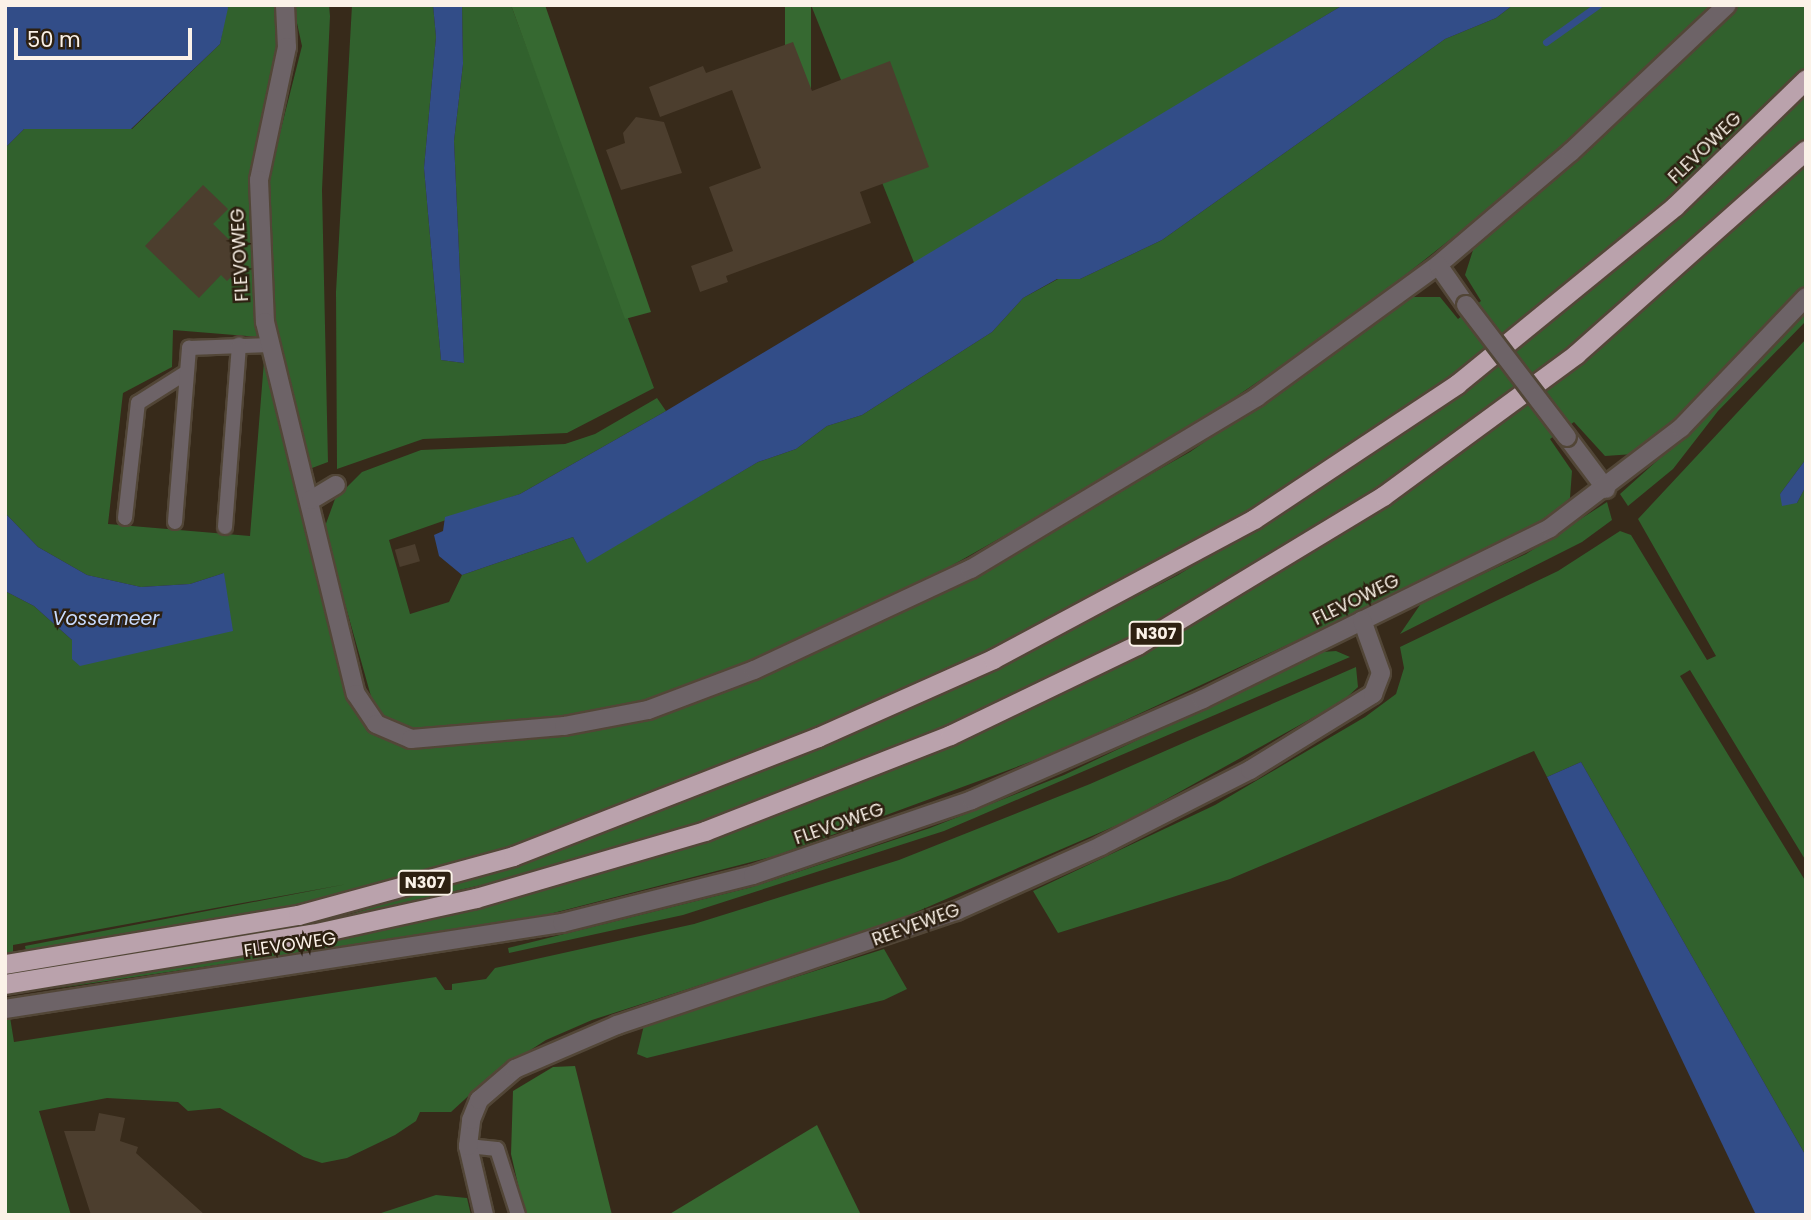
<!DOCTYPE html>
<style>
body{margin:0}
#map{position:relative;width:1811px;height:1220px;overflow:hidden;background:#372a1a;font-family:Poppins,sans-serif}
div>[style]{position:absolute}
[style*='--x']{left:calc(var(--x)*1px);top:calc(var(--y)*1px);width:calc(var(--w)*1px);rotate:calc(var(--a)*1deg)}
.green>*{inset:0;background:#31612d}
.forest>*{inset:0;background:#366931;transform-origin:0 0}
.water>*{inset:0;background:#324d88}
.stream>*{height:7px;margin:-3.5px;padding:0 3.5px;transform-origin:3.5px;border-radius:3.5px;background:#324d88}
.building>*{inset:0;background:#4c3e2e;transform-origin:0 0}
.roads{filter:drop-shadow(2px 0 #524637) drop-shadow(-2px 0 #524637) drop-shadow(0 2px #524637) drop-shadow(0 -2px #524637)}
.service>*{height:14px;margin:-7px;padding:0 7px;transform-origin:7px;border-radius:7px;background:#6d6367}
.minor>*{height:18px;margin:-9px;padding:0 9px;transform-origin:9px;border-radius:9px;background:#6d6367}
.trunk>*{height:19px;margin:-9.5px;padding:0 9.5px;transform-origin:9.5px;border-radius:9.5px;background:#baa2ac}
.bridges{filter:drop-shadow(2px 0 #524637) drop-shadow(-2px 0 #524637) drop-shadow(0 2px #524637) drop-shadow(0 -2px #524637)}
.minor-bridge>*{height:18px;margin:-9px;padding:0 9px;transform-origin:9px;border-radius:9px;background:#6d6367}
span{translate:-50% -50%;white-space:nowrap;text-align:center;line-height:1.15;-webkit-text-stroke:5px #2d2011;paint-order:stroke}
.shield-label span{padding:2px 5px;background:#2d2011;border:2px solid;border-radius:5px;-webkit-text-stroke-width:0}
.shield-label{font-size:16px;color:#fbf2e8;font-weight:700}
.street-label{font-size:18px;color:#fbf2e8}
.water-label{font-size:19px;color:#c9dcff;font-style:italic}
.frame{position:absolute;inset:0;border:7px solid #fbf2e8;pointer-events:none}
.scale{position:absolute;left:14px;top:28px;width:178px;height:32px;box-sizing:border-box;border:4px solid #fbf2e8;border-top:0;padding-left:9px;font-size:21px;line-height:24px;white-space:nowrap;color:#fbf2e8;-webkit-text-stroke:5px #2d2011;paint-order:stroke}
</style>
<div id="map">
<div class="green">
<i style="clip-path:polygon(227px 5px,279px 5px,283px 28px,251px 179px,260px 337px,173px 330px,172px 367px,123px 393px,108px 524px,250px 536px,264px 361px,353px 707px,378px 737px,416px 749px,564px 735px,644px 721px,744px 685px,908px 610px,1190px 452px,1412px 297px,1440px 297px,1458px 319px,1481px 301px,1465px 275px,1474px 247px,1582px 156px,1739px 5px,1806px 5px,1806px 67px,1703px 169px,1570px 285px,1436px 388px,1241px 517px,1055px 621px,888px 698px,505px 849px,285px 907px,26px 951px,25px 946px,347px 884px,13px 945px,13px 952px,5px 953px,5px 591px,34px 606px,72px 640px,72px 659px,224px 573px,190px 584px,141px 587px,87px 575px,38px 547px,5px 513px,5px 148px,24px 129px,132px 129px,220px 44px)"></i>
<i style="clip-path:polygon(293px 5px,329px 5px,330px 16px,322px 190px,328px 462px,312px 468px,273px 331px,268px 180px,302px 46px)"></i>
<i style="clip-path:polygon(352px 5px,433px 5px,436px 37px,424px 168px,441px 360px,464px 363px,454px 141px,463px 64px,462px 5px,511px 5px,654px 388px,567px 433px,423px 439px,337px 469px,336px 292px)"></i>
<i style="clip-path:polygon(811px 5px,1343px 5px,915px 265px)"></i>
<i style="clip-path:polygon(1513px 5px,1713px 5px,1523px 182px,1342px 325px,1163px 446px,935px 575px,762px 657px,640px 702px,580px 714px,417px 731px,388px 721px,374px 707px,324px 529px,335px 499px,362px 472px,421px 450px,565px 444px,595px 434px,657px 398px,666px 411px,520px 494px,389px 540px,410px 614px,449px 602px,462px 575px,573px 537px,587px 562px,758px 462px,796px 449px,827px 426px,862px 415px,992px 332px,1023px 298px,1058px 279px,1080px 279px,1162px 240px,1445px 39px,1496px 18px)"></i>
<i style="clip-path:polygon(1806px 92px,1806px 138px,1600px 325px,1408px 469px,1139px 633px,933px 733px,701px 823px,499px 881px,345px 916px,574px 842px,811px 748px,995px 669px,1178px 575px,1307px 496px,1492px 368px,1620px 265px)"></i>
<i style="clip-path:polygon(1806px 162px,1806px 285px,1683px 412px,1634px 454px,1605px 456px,1574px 422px,1550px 439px,1572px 471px,1570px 498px,1541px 523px,1483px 554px,1057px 752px,775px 856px,526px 920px,52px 989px,272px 951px,557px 885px,782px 813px,985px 729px,1244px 594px,1408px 490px,1633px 320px)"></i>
<i style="clip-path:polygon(1806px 311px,1806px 321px,1718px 411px,1673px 469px,1628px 506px,1620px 494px,1698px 424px)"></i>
<i style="clip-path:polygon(1806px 339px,1806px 459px,1780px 494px,1797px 503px,1806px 486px,1806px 861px,1690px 670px,1680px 676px,1806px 882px,1806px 1156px,1581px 762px,1547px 777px,1534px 751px,1230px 879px,1058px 933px,1033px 891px,1215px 805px,1365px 717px,1396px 694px,1404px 668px,1400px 647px,1558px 571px,1620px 531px,1631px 535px,1707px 660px,1716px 656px,1638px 519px)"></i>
<i style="clip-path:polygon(1607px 502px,1612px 520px,1582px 542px,1400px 634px,1422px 602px,1526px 554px)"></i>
<i style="clip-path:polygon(1336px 651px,1350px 657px,944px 831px,683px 915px,509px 953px,508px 948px,752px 887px,930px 828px,1064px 775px,1322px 652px)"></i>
<i style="clip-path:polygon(1356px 667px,1358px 687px,1343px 701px,1129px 820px,886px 925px,592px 1020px,546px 1040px,490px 1076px,451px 1112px,420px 1112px,416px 1121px,395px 1135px,347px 1158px,322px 1163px,304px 1157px,220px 1108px,188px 1111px,178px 1102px,107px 1098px,39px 1111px,71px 1215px,5px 1215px,5px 986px,14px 1042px,436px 977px,445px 990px,452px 990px,452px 984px,486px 979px,495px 968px,694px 924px,899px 860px,1090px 784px)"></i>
<i style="clip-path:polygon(884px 949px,907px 989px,884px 1000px,647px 1058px,637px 1054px,644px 1025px)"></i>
<i style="clip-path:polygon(436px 1195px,467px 1198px,471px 1215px,375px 1215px)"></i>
</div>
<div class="forest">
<i style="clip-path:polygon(511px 5px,545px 5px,651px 312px,625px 319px)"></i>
<i style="left:785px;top:5px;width:26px;height:231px"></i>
<i style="clip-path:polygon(575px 1066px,612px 1215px,525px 1215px,511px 1154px,513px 1091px,553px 1067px)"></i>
<i style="clip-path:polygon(817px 1125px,861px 1215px,668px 1215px)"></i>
</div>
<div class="water">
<i style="clip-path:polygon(5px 5px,227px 5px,228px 8px,220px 44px,131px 129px,24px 129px,5px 148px)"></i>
<i style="clip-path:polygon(433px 5px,462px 5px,463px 64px,454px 141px,464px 363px,441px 360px,424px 168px,436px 37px)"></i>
<i style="clip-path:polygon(1343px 5px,1513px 5px,1496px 18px,1445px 39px,1162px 240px,1080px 279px,1057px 279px,1023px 298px,992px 332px,862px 415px,827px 426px,796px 449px,758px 462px,587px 563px,573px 537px,462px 575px,439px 556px,434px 535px,443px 531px,445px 517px,520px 494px,666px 411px)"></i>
<i style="clip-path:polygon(1806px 459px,1806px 486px,1797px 503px,1782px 506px,1780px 494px)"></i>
<i style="clip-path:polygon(5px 513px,38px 547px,87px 575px,141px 587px,190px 584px,224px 573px,233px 631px,80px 666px,72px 659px,72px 640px,34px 606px,5px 591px)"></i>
<i style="clip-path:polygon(1581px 762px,1806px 1156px,1806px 1215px,1756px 1215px,1547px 777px)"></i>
</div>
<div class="stream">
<i style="--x:1546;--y:42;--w:64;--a:-35.4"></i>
</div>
<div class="building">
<i style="clip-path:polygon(793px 42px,812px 91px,890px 61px,929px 167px,860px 192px,871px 223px,726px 276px,728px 282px,700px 292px,691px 266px,733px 251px,709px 187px,761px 168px,732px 90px,660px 117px,649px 87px,703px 66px,706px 73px)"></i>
<i style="clip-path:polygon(636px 117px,664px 122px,682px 173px,621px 190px,606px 150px,625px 143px,623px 133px)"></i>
<i style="clip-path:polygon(203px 185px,228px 209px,213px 224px,249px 259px,227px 281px,221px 275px,199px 298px,145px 246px)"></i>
<i style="left:415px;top:544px;width:18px;height:21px;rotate:74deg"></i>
<i style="clip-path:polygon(99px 1113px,125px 1118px,120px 1141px,138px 1147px,136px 1153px,205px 1215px,91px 1215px,64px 1131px,95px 1131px)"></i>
</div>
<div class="roads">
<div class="service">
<i style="--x:125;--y:518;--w:116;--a:-83.6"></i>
<i style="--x:138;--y:403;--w:58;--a:-32.3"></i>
<i style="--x:175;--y:522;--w:175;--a:-85.4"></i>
<i style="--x:189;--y:348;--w:81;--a:-2.1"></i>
<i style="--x:225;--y:527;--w:183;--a:-85.6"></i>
<i style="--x:468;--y:1146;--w:29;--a:6"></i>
<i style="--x:497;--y:1149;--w:69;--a:72.3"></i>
</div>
<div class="minor">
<i style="--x:285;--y:5;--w:42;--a:87.3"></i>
<i style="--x:287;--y:47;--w:136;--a:101.9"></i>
<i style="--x:259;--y:180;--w:142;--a:87.6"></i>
<i style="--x:265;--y:322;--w:383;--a:76.3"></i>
<i style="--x:356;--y:694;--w:36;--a:56"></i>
<i style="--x:376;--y:724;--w:38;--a:23"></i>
<i style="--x:411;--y:739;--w:154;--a:-4.9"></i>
<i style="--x:564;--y:726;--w:86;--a:-10.8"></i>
<i style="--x:648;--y:710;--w:113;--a:-20.7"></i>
<i style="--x:754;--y:670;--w:239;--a:-25"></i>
<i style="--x:971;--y:569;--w:334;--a:-31"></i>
<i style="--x:1257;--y:397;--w:224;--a:-36.1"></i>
<i style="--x:1438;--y:265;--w:175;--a:-40.4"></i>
<i style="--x:1571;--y:152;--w:214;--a:-43.3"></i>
<i style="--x:1438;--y:265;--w:49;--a:55"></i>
<i style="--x:1567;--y:437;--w:65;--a:53.1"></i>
<i style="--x:311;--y:500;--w:29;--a:-31"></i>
<i style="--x:5;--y:1009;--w:564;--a:-8.78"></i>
<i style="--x:562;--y:923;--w:197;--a:-14.1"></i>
<i style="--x:753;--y:875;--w:231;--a:-18.9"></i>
<i style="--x:972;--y:800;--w:252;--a:-23.6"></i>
<i style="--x:1203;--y:699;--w:387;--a:-26.2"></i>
<i style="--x:1550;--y:528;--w:165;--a:-37.4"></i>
<i style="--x:1681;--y:428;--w:181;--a:-46.3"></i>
<i style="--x:484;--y:1215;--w:71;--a:-103.1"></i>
<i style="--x:468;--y:1146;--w:26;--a:-83"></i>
<i style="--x:471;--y:1120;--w:22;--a:-68"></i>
<i style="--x:479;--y:1100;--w:48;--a:-40.7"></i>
<i style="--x:515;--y:1069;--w:111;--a:-23.3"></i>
<i style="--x:617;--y:1025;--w:358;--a:-18.6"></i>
<i style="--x:956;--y:911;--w:159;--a:-24.1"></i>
<i style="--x:1101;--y:846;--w:167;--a:-27"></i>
<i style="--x:1250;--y:770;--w:145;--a:-31.7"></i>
<i style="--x:1373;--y:694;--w:22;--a:-69"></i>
<i style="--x:1381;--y:673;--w:56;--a:-109.7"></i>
</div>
<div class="trunk">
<i style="--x:5;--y:964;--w:297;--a:-9.5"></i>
<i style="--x:298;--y:915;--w:223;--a:-15.3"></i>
<i style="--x:513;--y:856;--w:327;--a:-21.3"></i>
<i style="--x:818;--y:737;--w:192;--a:-24"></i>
<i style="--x:993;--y:659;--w:296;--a:-28.2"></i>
<i style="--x:1254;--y:519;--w:244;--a:-33.6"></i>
<i style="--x:1457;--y:384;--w:281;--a:-39.2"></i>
<i style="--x:1675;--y:206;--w:182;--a:-44.1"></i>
<i style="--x:5;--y:984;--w:311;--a:-9.3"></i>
<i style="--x:312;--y:934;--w:168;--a:-12.4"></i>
<i style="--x:476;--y:898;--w:239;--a:-16.3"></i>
<i style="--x:705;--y:831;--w:263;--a:-21.4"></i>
<i style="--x:950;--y:735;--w:208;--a:-25.7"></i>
<i style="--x:1137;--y:645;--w:288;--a:-31.2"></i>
<i style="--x:1383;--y:496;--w:240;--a:-36.3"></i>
<i style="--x:1576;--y:354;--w:307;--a:-41.6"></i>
</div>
</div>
<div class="bridges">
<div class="minor-bridge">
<i style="--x:1466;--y:305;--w:166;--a:52.6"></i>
</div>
</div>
<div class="shield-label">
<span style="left:1156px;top:634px">N307</span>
<span style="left:425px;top:883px">N307</span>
</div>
<div class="street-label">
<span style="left:1705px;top:148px;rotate:-44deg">FLEVOWEG</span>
<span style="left:240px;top:255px;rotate:-93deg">FLEVOWEG</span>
<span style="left:1356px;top:600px;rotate:-26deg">FLEVOWEG</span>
<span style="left:839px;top:824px;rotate:-19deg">FLEVOWEG</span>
<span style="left:916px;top:925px;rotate:-20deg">REEVEWEG</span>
<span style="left:290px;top:945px;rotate:-8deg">FLEVOWEG</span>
</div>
<div class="water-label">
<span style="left:106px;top:619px">Vossemeer</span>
</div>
<div class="frame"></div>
<div class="scale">50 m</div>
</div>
